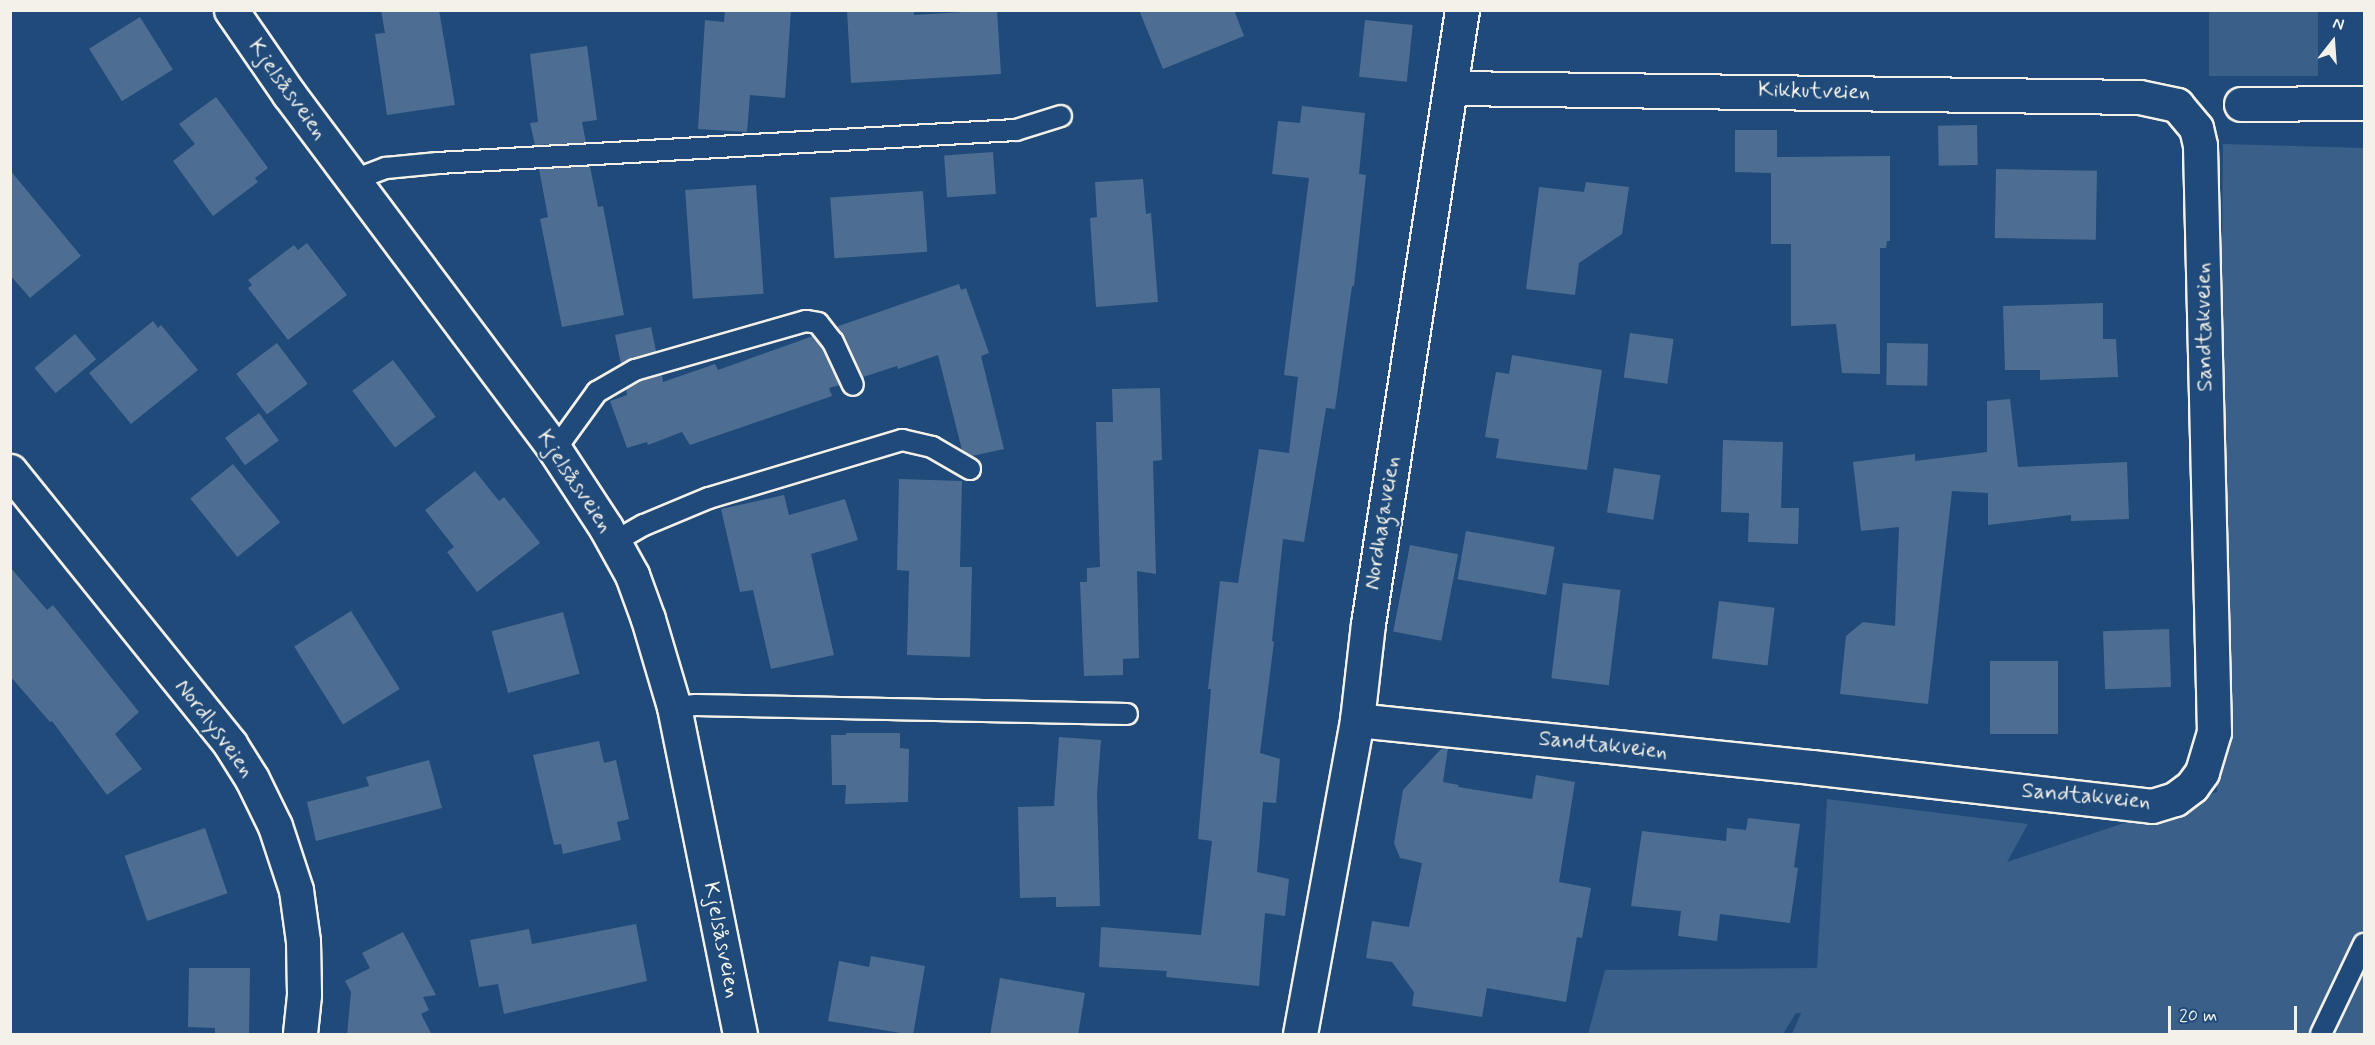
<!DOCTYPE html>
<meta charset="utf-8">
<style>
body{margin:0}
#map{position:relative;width:2375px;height:1045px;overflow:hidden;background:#1f4a7a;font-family:Mynerve,sans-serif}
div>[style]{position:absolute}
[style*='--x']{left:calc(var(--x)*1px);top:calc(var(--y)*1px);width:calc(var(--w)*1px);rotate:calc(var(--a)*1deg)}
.green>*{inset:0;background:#3a5f88;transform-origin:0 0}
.building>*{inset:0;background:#4d6e92;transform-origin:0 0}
.roads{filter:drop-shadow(2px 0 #f4f1e8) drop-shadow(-2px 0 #f4f1e8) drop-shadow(0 2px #f4f1e8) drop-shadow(0 -2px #f4f1e8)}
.lane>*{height:20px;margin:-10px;padding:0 10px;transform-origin:10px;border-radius:10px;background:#1f4a7a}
.street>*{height:33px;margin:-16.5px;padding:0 16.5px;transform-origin:16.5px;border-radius:16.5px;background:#1f4a7a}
.secondary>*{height:33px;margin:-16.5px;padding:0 16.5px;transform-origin:16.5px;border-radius:16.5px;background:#1f4a7a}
span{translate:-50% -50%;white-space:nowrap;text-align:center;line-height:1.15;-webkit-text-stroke:4.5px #1f4a7a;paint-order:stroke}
.street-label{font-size:22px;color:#f4f1e8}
.frame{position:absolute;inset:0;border:12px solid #f4f1e8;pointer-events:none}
.north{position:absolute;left:2303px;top:12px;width:60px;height:60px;-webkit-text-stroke:4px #1f4a7a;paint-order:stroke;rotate:17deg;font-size:16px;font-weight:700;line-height:24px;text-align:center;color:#f4f1e8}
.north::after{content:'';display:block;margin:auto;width:21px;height:27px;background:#f4f1e8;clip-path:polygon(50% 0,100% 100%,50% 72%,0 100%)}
.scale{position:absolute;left:2168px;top:1006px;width:129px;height:27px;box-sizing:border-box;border:3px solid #f4f1e8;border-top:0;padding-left:8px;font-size:18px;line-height:21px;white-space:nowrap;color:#f4f1e8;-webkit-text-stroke:4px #1f4a7a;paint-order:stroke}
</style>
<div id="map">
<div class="green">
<i style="left:2209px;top:11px;width:109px;height:65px"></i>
<i style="clip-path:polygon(2223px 144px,2364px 148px,2364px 1034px,1792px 1034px,1801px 1013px,1796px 1013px,1783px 1034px,1588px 1034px,1605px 970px,1817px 968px,1827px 799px,2028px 824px,2007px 862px,2217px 792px)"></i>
</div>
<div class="building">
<i style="clip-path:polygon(381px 10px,439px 10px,455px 105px,387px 115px,375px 34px,385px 33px)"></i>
<i style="clip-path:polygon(725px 10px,791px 10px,785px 98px,750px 95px,747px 132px,698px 129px,705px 20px,724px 22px)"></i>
<i style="clip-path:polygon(847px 10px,914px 10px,914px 15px,997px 10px,1001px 74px,851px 83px)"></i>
<i style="clip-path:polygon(1139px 10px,1234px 10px,1244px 36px,1163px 69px)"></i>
<i style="left:140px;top:17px;width:62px;height:60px;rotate:58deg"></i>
<i style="left:1365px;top:20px;width:48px;height:57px;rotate:6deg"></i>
<i style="clip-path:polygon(587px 46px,597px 120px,582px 122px,586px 143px,535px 145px,530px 123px,538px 122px,530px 54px)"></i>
<i style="clip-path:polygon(216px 97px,268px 168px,255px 178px,258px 182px,213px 216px,173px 161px,195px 144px,179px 124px)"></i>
<i style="clip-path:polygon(1302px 106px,1365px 113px,1359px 174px,1366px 175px,1354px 286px,1352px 286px,1335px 409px,1326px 408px,1304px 542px,1283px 539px,1272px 641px,1274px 642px,1260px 753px,1280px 759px,1276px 803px,1263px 802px,1257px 872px,1289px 879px,1285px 916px,1265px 913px,1259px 986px,1166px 977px,1167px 971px,1099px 967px,1101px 927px,1201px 935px,1212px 841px,1198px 839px,1211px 689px,1208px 689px,1220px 581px,1238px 583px,1259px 449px,1289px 453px,1298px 377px,1284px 375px,1309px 178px,1272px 174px,1278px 121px,1300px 123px)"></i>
<i style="left:1977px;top:125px;width:40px;height:39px;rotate:89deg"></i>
<i style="clip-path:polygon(1735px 130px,1777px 130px,1777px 157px,1890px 156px,1890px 241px,1887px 241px,1886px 248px,1880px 248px,1880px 374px,1842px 373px,1836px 324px,1791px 326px,1791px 244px,1771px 244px,1771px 173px,1735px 172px)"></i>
<i style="left:993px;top:152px;width:42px;height:49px;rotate:86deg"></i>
<i style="clip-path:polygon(590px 166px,598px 207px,603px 206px,624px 315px,562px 327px,540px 219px,548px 217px,539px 169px)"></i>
<i style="left:1996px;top:169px;width:101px;height:69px;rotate:1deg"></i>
<i style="clip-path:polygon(10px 170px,81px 256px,30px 298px,10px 275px)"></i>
<i style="clip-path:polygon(1143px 179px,1146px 214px,1151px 213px,1158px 302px,1096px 307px,1090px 218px,1097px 217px,1095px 182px)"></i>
<i style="clip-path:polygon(1586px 182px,1629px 187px,1622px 234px,1579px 263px,1575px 295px,1526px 289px,1539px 187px,1584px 192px)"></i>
<i style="left:756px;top:185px;width:109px;height:71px;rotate:86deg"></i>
<i style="left:923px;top:191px;width:61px;height:93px;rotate:86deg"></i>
<i style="clip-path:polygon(307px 243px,347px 295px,288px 340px,248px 288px,252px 285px,248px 280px,294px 245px,298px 250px)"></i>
<i style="clip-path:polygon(959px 284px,961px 290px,966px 288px,989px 353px,981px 356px,1004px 449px,972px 456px,962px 450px,938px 355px,898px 369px,897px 366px,863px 377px,836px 327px)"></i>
<i style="clip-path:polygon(2103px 303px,2103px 339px,2116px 339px,2118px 377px,2040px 380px,2040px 370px,2005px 370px,2003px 306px)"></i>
<i style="clip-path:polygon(153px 321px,158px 328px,161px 325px,198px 370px,131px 424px,89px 373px)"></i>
<i style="clip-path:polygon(651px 327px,656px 351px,621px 364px,615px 335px)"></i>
<i style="left:1630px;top:333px;width:44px;height:45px;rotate:8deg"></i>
<i style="left:75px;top:334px;width:33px;height:53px;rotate:50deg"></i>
<i style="clip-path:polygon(813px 336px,823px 348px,840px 385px,829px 388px,832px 396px,690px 445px,682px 432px,648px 445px,647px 442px,627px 448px,610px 401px,627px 395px,626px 389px,640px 381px,662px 375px,663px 382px,715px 364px,718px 370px)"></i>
<i style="left:277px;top:343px;width:51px;height:51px;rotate:53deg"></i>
<i style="left:1887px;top:343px;width:41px;height:42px;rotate:1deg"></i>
<i style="clip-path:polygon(1512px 355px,1602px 370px,1587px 470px,1496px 458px,1499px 439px,1485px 437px,1490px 405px,1496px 372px,1509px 374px)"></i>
<i style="left:393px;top:360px;width:71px;height:51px;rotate:53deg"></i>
<i style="clip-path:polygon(1160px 388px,1162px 460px,1153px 461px,1156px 574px,1137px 571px,1139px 658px,1123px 659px,1123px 675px,1084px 676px,1080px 582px,1087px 582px,1087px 568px,1100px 567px,1096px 422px,1113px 422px,1112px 389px)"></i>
<i style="clip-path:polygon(2010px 399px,2018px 467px,2127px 462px,2129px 519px,2071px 521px,2071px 515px,1988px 525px,1988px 493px,1952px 491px,1928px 704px,1840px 694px,1846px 636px,1863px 622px,1895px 626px,1899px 527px,1861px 531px,1853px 462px,1915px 454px,1915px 461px,1987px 452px,1987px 401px)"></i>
<i style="left:259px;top:413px;width:34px;height:42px;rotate:54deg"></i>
<i style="clip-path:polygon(1723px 440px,1783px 442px,1781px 508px,1799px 508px,1798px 544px,1748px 542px,1749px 513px,1721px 512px)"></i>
<i style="left:233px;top:464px;width:75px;height:55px;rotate:51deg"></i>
<i style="left:1614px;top:468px;width:47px;height:45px;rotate:9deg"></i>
<i style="clip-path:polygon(475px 471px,499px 501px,504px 497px,540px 543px,477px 592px,447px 552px,454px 547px,425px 510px)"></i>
<i style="clip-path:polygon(899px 479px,962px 481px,960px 567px,972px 567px,970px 657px,907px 655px,909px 571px,897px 570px)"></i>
<i style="clip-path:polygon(784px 495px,789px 515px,845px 499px,858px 540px,811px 554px,834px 655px,771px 669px,753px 590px,740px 592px,721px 509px)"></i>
<i style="left:1466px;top:531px;width:90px;height:49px;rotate:10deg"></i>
<i style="left:1410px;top:545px;width:49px;height:88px;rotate:11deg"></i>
<i style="clip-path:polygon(10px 567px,47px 610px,53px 605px,139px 712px,115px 734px,142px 769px,107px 795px,52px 721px,50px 722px,10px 676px)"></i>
<i style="left:1563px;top:583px;width:58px;height:96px;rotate:7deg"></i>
<i style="left:1719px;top:601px;width:56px;height:58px;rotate:7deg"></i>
<i style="left:351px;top:611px;width:92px;height:67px;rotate:58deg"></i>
<i style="left:563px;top:612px;width:64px;height:74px;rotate:75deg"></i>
<i style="left:2169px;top:629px;width:58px;height:66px;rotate:88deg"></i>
<i style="left:1990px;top:661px;width:68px;height:73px"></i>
<i style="clip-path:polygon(846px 733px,900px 733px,900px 748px,909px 749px,908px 802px,845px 804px,846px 785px,832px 785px,831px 735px,846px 735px)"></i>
<i style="clip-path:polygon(1059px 737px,1101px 740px,1097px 794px,1100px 906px,1056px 907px,1056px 897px,1020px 898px,1018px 807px,1054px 806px)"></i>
<i style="clip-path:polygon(599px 741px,604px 763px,616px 760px,629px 819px,617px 822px,621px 840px,563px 854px,561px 844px,554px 845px,533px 755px)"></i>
<i style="clip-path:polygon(1442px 748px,1448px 748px,1443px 782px,1459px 785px,1458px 787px,1532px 799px,1536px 775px,1575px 782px,1559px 882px,1591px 888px,1582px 938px,1577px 937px,1566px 1002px,1487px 988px,1482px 1017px,1412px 1006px,1414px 992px,1392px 962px,1366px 958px,1372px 921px,1409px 927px,1422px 863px,1400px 858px,1394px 843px,1403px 790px)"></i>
<i style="clip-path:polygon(429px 760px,442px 808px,316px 841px,307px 802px,369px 786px,366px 777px)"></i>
<i style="clip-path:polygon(1748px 818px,1800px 824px,1794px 867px,1798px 868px,1790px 923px,1720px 914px,1717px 941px,1678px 936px,1681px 911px,1631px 906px,1642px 831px,1726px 841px,1727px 828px,1746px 830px)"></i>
<i style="left:205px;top:828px;width:69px;height:85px;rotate:71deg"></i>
<i style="clip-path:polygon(636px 924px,647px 981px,504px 1014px,498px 984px,479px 987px,470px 940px,529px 929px,532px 944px)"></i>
<i style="clip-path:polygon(403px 932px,436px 995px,423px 997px,429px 1010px,421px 1014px,432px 1035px,347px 1035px,351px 992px,345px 981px,370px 968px,362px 953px)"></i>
<i style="clip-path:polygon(871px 956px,925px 966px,913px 1035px,828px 1021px,839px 961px,869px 967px)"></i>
<i style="clip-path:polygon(189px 968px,250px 968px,249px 1035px,215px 1035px,215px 1028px,188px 1027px)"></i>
<i style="clip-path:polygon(1000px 978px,1085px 993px,1078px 1035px,990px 1035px)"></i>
</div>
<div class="roads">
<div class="lane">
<i style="--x:354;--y:180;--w:34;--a:-21"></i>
<i style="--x:386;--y:168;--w:52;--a:-5.5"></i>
<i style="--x:438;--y:163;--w:579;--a:-3.27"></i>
<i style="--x:1016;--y:130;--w:47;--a:-17.3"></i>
<i style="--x:555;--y:450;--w:72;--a:-54.1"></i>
<i style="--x:597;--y:392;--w:44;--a:-30.1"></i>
<i style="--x:635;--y:370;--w:178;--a:-16"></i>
<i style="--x:806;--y:321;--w:12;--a:9"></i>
<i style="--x:818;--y:323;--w:24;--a:52"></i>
<i style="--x:833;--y:342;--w:47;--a:65.1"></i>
<i style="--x:614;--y:542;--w:34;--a:-30"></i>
<i style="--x:644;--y:525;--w:70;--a:-22.6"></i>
<i style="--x:709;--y:498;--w:202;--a:-16.7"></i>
<i style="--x:902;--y:440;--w:31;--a:13"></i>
<i style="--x:932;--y:447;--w:44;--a:30.1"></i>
<i style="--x:674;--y:707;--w:22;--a:-5"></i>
<i style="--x:696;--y:705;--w:431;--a:1.2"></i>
<i style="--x:2321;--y:1034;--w:100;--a:-64.5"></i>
</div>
<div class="street">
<i style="--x:2241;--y:104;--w:123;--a:-0.5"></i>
<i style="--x:10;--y:471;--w:351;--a:51.1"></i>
<i style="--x:230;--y:744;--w:41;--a:57.8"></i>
<i style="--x:252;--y:779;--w:52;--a:63.9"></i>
<i style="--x:275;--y:826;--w:67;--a:71.8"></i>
<i style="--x:296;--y:890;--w:51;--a:82.2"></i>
<i style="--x:303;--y:941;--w:54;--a:88.9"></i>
<i style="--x:304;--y:995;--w:39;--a:96"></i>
<i style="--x:1357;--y:720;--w:456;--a:5.9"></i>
<i style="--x:1811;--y:767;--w:343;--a:6.5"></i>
<i style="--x:2152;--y:806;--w:24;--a:-17"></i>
<i style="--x:2175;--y:799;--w:21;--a:-37"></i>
<i style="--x:2192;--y:786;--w:17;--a:-54"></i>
<i style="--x:2202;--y:772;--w:42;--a:-73.3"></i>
<i style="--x:2214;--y:732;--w:587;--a:-91.37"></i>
<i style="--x:2200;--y:145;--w:17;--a:-103"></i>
<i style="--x:2196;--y:128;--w:30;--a:-130"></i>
<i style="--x:2177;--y:105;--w:39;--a:-168"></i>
<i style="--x:2139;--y:97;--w:688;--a:-179.25"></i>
<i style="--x:1300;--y:1034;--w:319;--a:-79.7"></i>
<i style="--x:1357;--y:720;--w:97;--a:-83.5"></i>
<i style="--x:1368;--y:624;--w:621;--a:-81.3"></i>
</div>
<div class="secondary">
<i style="--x:231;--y:10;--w:102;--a:55.4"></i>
<i style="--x:289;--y:94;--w:444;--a:53.2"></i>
<i style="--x:555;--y:450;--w:93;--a:56.8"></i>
<i style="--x:606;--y:528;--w:54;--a:61"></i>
<i style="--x:632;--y:575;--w:47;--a:70"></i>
<i style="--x:648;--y:619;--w:92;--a:73.5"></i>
<i style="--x:674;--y:707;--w:334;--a:78.6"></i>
</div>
</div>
<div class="street-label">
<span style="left:287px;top:90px;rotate:54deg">Kjelsåsveien</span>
<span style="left:1814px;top:92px;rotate:1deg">Kikkutveien</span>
<span style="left:2205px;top:327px;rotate:-91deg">Sandtakveien</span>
<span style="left:574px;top:482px;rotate:56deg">Kjelsåsveien</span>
<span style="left:1383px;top:523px;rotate:-81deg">Nordhagaveien</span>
<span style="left:214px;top:729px;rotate:53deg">Nordlysveien</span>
<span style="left:1603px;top:746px;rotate:6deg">Sandtakveien</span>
<span style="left:2086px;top:797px;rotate:5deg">Sandtakveien</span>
<span style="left:721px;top:940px;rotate:79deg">Kjelsåsveien</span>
</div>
<div class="frame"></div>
<div class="north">N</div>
<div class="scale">20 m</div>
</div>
